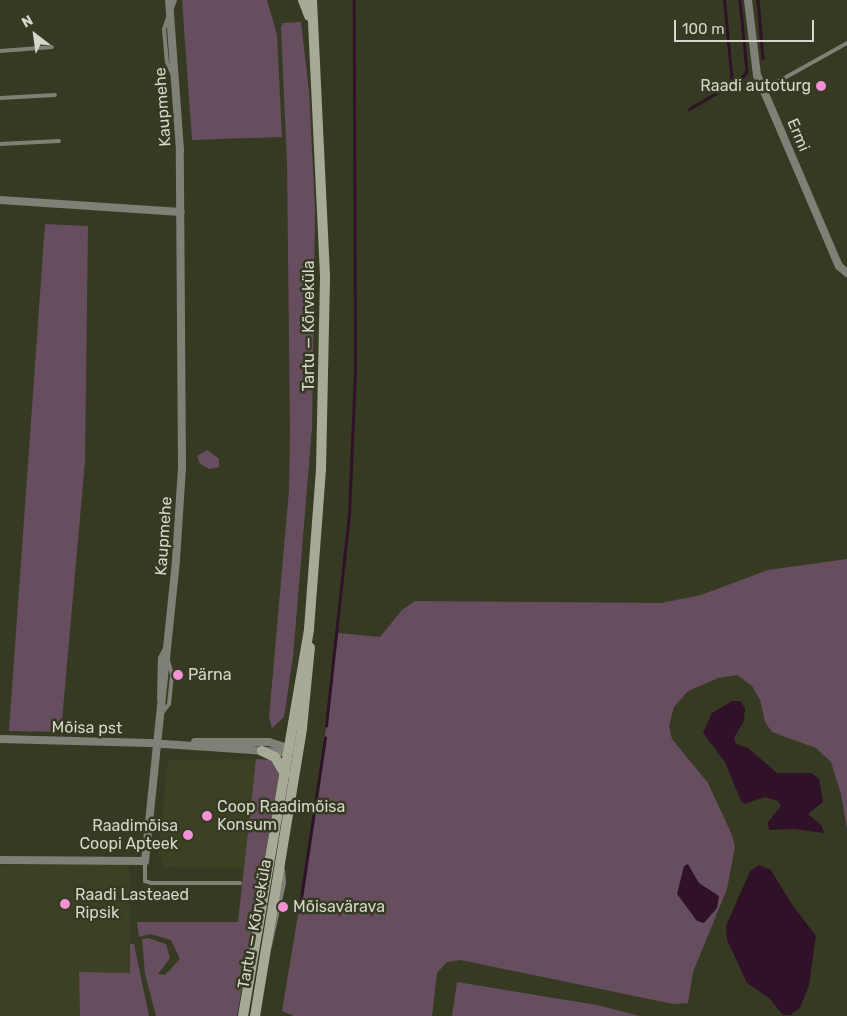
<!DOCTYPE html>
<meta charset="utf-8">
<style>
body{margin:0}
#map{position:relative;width:847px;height:1016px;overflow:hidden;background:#363a23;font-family:Rubik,sans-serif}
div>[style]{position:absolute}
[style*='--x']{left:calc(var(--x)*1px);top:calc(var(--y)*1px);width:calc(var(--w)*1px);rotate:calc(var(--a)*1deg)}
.built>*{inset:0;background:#3c4123}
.green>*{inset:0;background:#674e5f}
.water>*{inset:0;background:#2f1227}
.stream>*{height:2.5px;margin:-1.25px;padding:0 1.25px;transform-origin:1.25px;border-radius:1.25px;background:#2f1227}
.lane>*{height:4px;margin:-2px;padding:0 2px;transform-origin:2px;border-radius:2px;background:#7f8176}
.street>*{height:8px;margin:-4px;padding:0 4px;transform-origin:4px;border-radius:4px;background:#7f8176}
.secondary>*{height:10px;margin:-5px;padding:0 5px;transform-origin:5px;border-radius:5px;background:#a6ab98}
.dots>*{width:14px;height:14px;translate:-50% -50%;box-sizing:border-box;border:2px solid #363a23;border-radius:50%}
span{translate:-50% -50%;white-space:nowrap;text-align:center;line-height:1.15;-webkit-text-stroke:5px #363a23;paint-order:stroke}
.poi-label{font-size:16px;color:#d4d7c9}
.right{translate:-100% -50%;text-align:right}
.left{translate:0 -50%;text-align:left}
.street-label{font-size:16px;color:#d4d7c9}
.north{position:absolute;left:10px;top:10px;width:50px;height:50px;-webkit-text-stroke:4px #363a23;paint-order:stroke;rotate:330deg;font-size:14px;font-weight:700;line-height:20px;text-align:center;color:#d4d7c9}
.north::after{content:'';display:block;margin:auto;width:18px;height:22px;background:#d4d7c9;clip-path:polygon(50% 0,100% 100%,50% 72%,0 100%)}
.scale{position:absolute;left:674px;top:20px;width:140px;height:22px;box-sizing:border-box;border:2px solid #d4d7c9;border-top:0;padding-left:6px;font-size:15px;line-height:18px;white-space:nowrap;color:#d4d7c9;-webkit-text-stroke:4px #363a23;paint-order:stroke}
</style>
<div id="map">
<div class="built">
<i style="clip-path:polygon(256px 759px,244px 868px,162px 867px,163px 857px,158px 856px,168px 760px)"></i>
<i style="clip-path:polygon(129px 863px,130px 973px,79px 972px,80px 1016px,0 1016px,0 865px)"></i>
</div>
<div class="green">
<i style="clip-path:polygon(182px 0,267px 0,277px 35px,282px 137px,192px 140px)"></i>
<i style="clip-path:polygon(301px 22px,309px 91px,315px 210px,312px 428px,293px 657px,284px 717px,272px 728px,269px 718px,289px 490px,290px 431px,287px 163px,281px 28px,283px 23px)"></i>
<i style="clip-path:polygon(45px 224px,88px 226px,85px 461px,61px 732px,9px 731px)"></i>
<i style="clip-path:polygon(207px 450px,219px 459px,219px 467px,209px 469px,200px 464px,197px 456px)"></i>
<i style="clip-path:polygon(847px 559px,847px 829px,841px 794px,831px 762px,816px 748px,772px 732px,765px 722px,760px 700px,752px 686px,737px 675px,718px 678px,688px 691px,674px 707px,669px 726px,672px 739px,708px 783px,732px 835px,735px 847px,727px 889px,693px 972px,688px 1003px,673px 1004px,461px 960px,447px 962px,437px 973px,432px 1016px,294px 1016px,282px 1011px,315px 814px,338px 633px,380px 637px,402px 610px,415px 601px,661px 603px,701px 595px,768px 570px)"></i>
<i style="clip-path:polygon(256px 759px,270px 760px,277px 768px,279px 776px,237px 1016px,156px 1016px,145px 974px,142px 939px,148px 938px,166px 944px,170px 958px,158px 974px,165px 975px,180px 959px,171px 940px,150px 934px,139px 937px,137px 922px,238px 922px)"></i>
<i style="clip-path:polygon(130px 944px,134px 944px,149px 1016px,80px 1016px,79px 972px,130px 973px)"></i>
<i style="clip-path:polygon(457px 982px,597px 1005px,640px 1016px,452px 1016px)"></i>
</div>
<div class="water">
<i style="clip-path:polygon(732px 701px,740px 701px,745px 708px,744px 721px,734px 738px,736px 744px,748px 748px,777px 773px,811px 773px,819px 779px,823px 802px,808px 814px,822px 826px,824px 833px,794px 829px,769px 830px,768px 822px,781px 806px,778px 801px,765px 797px,745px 804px,741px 801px,725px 762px,703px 733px,712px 713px)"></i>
<i style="clip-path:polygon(688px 864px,699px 883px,719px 896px,717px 908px,704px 923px,697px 921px,677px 894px,684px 866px)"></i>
<i style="clip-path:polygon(759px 865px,771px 870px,791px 903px,816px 936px,809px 985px,800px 1008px,790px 1015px,783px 1015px,769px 998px,747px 983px,727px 940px,726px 926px,750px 871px)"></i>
</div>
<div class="stream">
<i style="--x:740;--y:0;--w:72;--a:84.4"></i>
<i style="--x:747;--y:72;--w:9;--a:131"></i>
<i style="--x:758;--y:0;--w:58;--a:85.1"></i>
<i style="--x:689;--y:109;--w:50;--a:-30.2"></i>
<i style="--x:732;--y:84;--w:84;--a:-95.4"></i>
<i style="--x:326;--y:726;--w:213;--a:-83.8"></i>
<i style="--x:349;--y:514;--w:143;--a:-87.6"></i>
<i style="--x:355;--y:371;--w:371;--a:-90.2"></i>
<i style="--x:299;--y:912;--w:176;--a:-81.5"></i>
</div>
<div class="lane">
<i style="--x:172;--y:8;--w:9;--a:-69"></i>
<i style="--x:168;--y:17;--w:13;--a:108"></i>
<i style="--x:164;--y:29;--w:33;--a:85"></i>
<i style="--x:167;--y:62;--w:12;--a:66"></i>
<i style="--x:0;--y:51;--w:52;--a:-4.4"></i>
<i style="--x:763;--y:90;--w:96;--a:-29.2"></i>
<i style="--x:0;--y:98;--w:55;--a:-3.1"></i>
<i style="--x:0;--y:144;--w:59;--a:-2.9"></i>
<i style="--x:159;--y:699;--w:41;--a:-88.6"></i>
<i style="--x:160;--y:658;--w:9;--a:-63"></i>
<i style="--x:162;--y:713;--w:11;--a:-52"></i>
<i style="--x:169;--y:704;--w:30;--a:-84"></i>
<i style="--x:172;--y:674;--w:14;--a:-107"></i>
<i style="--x:145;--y:861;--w:20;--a:90"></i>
<i style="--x:145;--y:881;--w:6;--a:18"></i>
<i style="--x:151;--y:883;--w:89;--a:0"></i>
<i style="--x:270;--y:946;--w:65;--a:-77.5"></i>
<i style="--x:284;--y:883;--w:13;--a:-94"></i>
</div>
<div class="street">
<i style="--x:748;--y:0;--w:76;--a:83.2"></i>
<i style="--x:757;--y:75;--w:208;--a:66.8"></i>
<i style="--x:839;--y:266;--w:11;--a:41"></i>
<i style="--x:0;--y:200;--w:181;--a:3.8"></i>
<i style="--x:0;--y:739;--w:149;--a:1.5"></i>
<i style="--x:149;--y:743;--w:132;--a:3.9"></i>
<i style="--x:281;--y:752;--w:9;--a:-21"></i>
<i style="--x:195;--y:742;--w:74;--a:0"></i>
<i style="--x:269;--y:742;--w:22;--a:18"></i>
<i style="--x:0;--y:860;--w:145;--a:0.4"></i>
<i style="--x:145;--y:861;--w:303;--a:-84.1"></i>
<i style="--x:176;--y:560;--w:92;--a:-86.3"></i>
<i style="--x:182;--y:468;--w:318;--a:-90.4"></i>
<i style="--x:180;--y:150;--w:150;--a:-94.2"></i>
</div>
<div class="secondary">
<i style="--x:303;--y:0;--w:17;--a:69"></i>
<i style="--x:262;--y:751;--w:14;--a:25"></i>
<i style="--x:275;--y:757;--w:20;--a:60"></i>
<i style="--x:243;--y:1016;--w:393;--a:-80.3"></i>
<i style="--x:309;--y:629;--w:160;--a:-85.7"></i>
<i style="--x:321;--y:469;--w:193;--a:-88.8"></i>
<i style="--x:325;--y:276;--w:276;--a:-92.7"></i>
<i style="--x:255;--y:1016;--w:292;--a:-80.7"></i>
<i style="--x:302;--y:728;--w:81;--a:-84.4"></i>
</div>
<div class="dots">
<i style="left:821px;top:86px;background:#f391d6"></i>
<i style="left:178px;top:675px;background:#f391d6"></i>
<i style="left:207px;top:816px;background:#f391d6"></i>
<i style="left:188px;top:835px;background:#f391d6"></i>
<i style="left:65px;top:904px;background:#f391d6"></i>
<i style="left:283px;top:907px;background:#f391d6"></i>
</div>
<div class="poi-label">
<span class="right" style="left:811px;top:86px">Raadi autoturg</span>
<span class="left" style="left:188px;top:675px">Pärna</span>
<span class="left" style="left:217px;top:816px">Coop Raadimõisa<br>Konsum</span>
<span class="right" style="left:178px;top:835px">Raadimõisa<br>Coopi Apteek</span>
<span class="left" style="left:75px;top:904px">Raadi Lasteaed<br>Ripsik</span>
<span class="left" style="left:293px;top:907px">Mõisavärava</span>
</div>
<div class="street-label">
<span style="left:163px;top:107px;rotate:-94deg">Kaupmehe</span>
<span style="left:798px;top:135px;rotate:67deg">Ermi</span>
<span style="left:309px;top:326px;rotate:-90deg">Tartu — Kõrveküla</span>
<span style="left:164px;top:536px;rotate:-86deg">Kaupmehe</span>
<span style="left:87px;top:728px;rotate:1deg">Mõisa pst</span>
<span style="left:255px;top:924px;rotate:-80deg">Tartu — Kõrveküla</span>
</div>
<div class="north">N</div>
<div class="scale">100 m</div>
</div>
